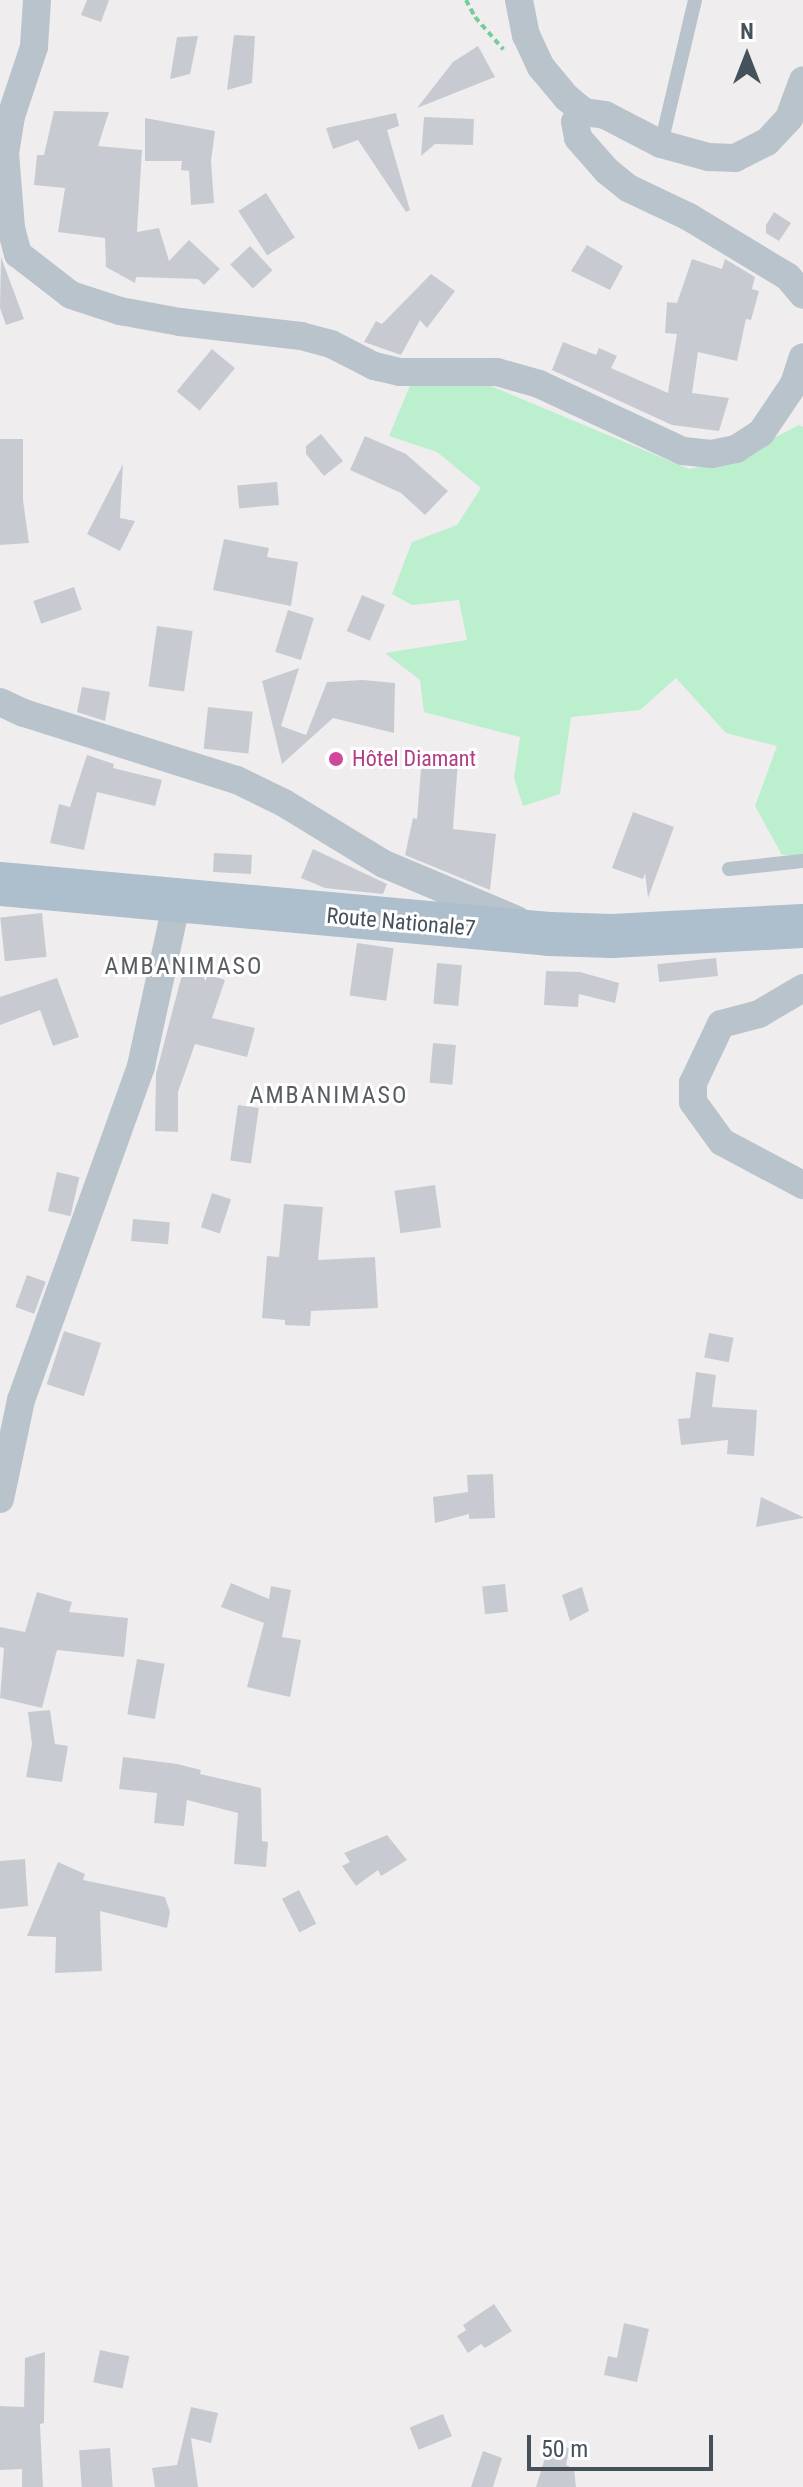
<!DOCTYPE html>
<meta charset="utf-8">
<style>
body{margin:0}
#map{position:relative;width:803px;height:2487px;overflow:hidden;background:#f0edee;font-family:"Roboto Condensed",sans-serif}
div>[style]{position:absolute}
[style*='--x']{left:calc(var(--x)*1px);top:calc(var(--y)*1px);width:calc(var(--w)*1px);rotate:calc(var(--a)*1deg)}
.green>*{inset:0;background:#bbefce}
.building>*{inset:0;background:#c7cbd1;transform-origin:0 0}
.path>*{height:4px;margin-top:-2px;transform-origin:0;background:repeating-linear-gradient(90deg,#73cd9e 0 6px,transparent 0 10px)}
.lane>*{height:14px;margin:-7px;padding:0 7px;transform-origin:7px;border-radius:7px;background:#b9c3cb}
.street>*{height:28px;margin:-14px;padding:0 14px;transform-origin:14px;border-radius:14px;background:#b9c3cb}
.primary>*{height:44px;margin:-22px;padding:0 22px;transform-origin:22px;border-radius:22px;background:#adbecd}
.dots>*{width:22px;height:22px;translate:-50% -50%;box-sizing:border-box;border:4px solid #fff;border-radius:50%}
span{translate:-50% -50%;white-space:nowrap;text-align:center;line-height:1.15;-webkit-text-stroke:6px #fff;paint-order:stroke}
.hotel-label{font-size:22px;color:#b23c85}
.left{translate:0 -50%;text-align:left}
.street-label{font-size:22px;color:#46525b}
.neighbourhood-label{font-size:24px;color:#5a5e63;letter-spacing:2px}
.north{position:absolute;left:707px;top:16px;width:80px;height:80px;-webkit-text-stroke:6px #fff;paint-order:stroke;rotate:0deg;font-size:22px;font-weight:700;line-height:32px;text-align:center;color:#46525b}
.north::after{content:'';display:block;margin:auto;width:28px;height:36px;background:#46525b;clip-path:polygon(50% 0,100% 100%,50% 72%,0 100%)}
.scale{position:absolute;left:527px;top:2435px;width:186px;height:36px;box-sizing:border-box;border:4px solid #46525b;border-top:0;padding-left:10px;font-size:24px;line-height:28px;white-space:nowrap;color:#46525b;-webkit-text-stroke:6px #fff;paint-order:stroke}
</style>
<div id="map">
<div class="green">
<i style="clip-path:polygon(411px 383px,486px 384px,689px 469px,729px 461px,799px 425px,803px 427px,803px 856px,782px 855px,755px 806px,777px 746px,726px 733px,676px 678px,640px 710px,571px 717px,560px 794px,523px 806px,514px 778px,520px 737px,424px 712px,420px 680px,385px 653px,467px 640px,459px 600px,412px 605px,392px 594px,412px 542px,457px 525px,481px 488px,437px 452px,389px 436px)"></i>
</div>
<div class="building">
<i style="clip-path:polygon(87px 0,109px 0,101px 22px,81px 15px)"></i>
<i style="clip-path:polygon(234px 35px,255px 36px,252px 83px,227px 90px)"></i>
<i style="clip-path:polygon(198px 36px,190px 74px,170px 79px,177px 37px)"></i>
<i style="clip-path:polygon(478px 46px,495px 77px,417px 108px,453px 62px)"></i>
<i style="clip-path:polygon(54px 111px,109px 112px,98px 146px,142px 150px,137px 232px,159px 228px,169px 261px,189px 240px,220px 269px,204px 285px,198px 279px,136px 277px,135px 283px,106px 267px,105px 238px,58px 232px,65px 188px,34px 185px,37px 155px,44px 155px)"></i>
<i style="clip-path:polygon(396px 113px,399px 126px,387px 130px,410px 210px,406px 212px,358px 140px,333px 149px,326px 128px)"></i>
<i style="clip-path:polygon(424px 117px,474px 119px,473px 145px,435px 144px,421px 156px)"></i>
<i style="clip-path:polygon(145px 118px,215px 131px,211px 161px,214px 203px,191px 205px,189px 171px,181px 170px,182px 161px,145px 161px)"></i>
<i style="left:266px;top:193px;width:53px;height:33px;rotate:57deg"></i>
<i style="clip-path:polygon(774px 212px,791px 223px,779px 241px,766px 233px,766px 225px)"></i>
<i style="clip-path:polygon(587px 245px,623px 266px,610px 290px,571px 271px)"></i>
<i style="left:250px;top:246px;width:33px;height:27px;rotate:47deg"></i>
<i style="clip-path:polygon(1px 257px,24px 319px,6px 325px,0 308px)"></i>
<i style="clip-path:polygon(692px 259px,722px 269px,725px 259px,755px 277px,752px 289px,759px 291px,751px 320px,746px 319px,737px 361px,698px 352px,692px 393px,729px 398px,719px 431px,672px 425px,552px 370px,563px 342px,596px 355px,599px 348px,617px 356px,611px 368px,668px 393px,677px 334px,665px 333px,667px 302px,677px 303px)"></i>
<i style="clip-path:polygon(431px 274px,455px 291px,427px 328px,420px 320px,401px 355px,364px 342px,376px 321px,382px 324px)"></i>
<i style="left:212px;top:349px;width:30px;height:55px;rotate:40deg"></i>
<i style="clip-path:polygon(321px 434px,343px 461px,324px 476px,306px 454px,306px 446px)"></i>
<i style="clip-path:polygon(365px 436px,406px 454px,448px 491px,425px 515px,401px 493px,350px 470px)"></i>
<i style="clip-path:polygon(0 439px,23px 439px,23px 500px,29px 543px,0 545px)"></i>
<i style="clip-path:polygon(123px 464px,120px 518px,135px 521px,120px 551px,87px 534px)"></i>
<i style="left:277px;top:482px;width:23px;height:40px;rotate:85deg"></i>
<i style="clip-path:polygon(224px 539px,269px 548px,267px 557px,298px 562px,291px 606px,213px 590px)"></i>
<i style="left:74px;top:587px;width:24px;height:43px;rotate:71deg"></i>
<i style="left:362px;top:595px;width:25px;height:39px;rotate:23deg"></i>
<i style="left:288px;top:610px;width:27px;height:44px;rotate:17deg"></i>
<i style="left:157px;top:626px;width:36px;height:61px;rotate:8deg"></i>
<i style="clip-path:polygon(299px 668px,281px 726px,306px 735px,327px 682px,363px 680px,395px 683px,394px 733px,333px 718px,282px 764px,262px 681px)"></i>
<i style="clip-path:polygon(82px 687px,110px 692px,105px 721px,77px 712px)"></i>
<i style="left:208px;top:707px;width:45px;height:42px;rotate:6deg"></i>
<i style="clip-path:polygon(87px 755px,114px 764px,113px 768px,162px 780px,155px 806px,97px 792px,84px 850px,50px 843px,59px 804px,70px 807px)"></i>
<i style="clip-path:polygon(422px 756px,458px 761px,453px 829px,496px 834px,490px 890px,405px 855px,413px 818px,417px 819px)"></i>
<i style="clip-path:polygon(633px 812px,674px 827px,648px 898px,645px 873px,643px 879px,612px 868px)"></i>
<i style="clip-path:polygon(313px 849px,387px 884px,383px 894px,325px 888px,301px 878px)"></i>
<i style="left:214px;top:853px;width:38px;height:19px;rotate:3deg"></i>
<i style="left:42px;top:913px;width:44px;height:42px;rotate:84deg"></i>
<i style="left:357px;top:943px;width:37px;height:53px;rotate:8deg"></i>
<i style="left:716px;top:958px;width:18px;height:59px;rotate:84deg"></i>
<i style="left:437px;top:963px;width:25px;height:41px;rotate:5deg"></i>
<i style="clip-path:polygon(184px 967px,225px 980px,212px 1018px,255px 1028px,247px 1057px,195px 1044px,178px 1092px,178px 1132px,155px 1131px,156px 1074px)"></i>
<i style="clip-path:polygon(546px 971px,580px 972px,619px 983px,615px 1003px,579px 994px,578px 1007px,544px 1005px)"></i>
<i style="clip-path:polygon(57px 978px,79px 1037px,53px 1046px,40px 1010px,0 1025px,0 997px)"></i>
<i style="left:433px;top:1043px;width:23px;height:40px;rotate:5deg"></i>
<i style="left:238px;top:1105px;width:21px;height:56px;rotate:8deg"></i>
<i style="left:57px;top:1172px;width:23px;height:40px;rotate:13deg"></i>
<i style="left:435px;top:1185px;width:43px;height:41px;rotate:82deg"></i>
<i style="left:212px;top:1193px;width:20px;height:36px;rotate:18deg"></i>
<i style="clip-path:polygon(284px 1204px,323px 1207px,318px 1260px,375px 1257px,378px 1308px,311px 1311px,310px 1326px,285px 1325px,285px 1320px,262px 1318px,267px 1256px,279px 1257px)"></i>
<i style="left:133px;top:1219px;width:37px;height:22px;rotate:5deg"></i>
<i style="left:27px;top:1275px;width:20px;height:34px;rotate:20deg"></i>
<i style="left:64px;top:1331px;width:39px;height:56px;rotate:18deg"></i>
<i style="left:709px;top:1333px;width:25px;height:25px;rotate:11deg"></i>
<i style="clip-path:polygon(696px 1372px,716px 1375px,712px 1407px,757px 1410px,754px 1456px,727px 1454px,728px 1440px,681px 1445px,678px 1419px,690px 1418px)"></i>
<i style="clip-path:polygon(493px 1474px,495px 1518px,469px 1519px,469px 1514px,435px 1523px,433px 1497px,468px 1492px,467px 1475px)"></i>
<i style="clip-path:polygon(761px 1497px,803px 1517px,803px 1518px,756px 1527px)"></i>
<i style="clip-path:polygon(231px 1583px,269px 1599px,271px 1586px,291px 1590px,282px 1637px,301px 1640px,290px 1697px,247px 1687px,264px 1623px,221px 1607px)"></i>
<i style="left:505px;top:1584px;width:28px;height:23px;rotate:84deg"></i>
<i style="clip-path:polygon(582px 1587px,589px 1611px,570px 1621px,562px 1595px)"></i>
<i style="clip-path:polygon(37px 1592px,72px 1602px,69px 1612px,128px 1618px,124px 1657px,57px 1650px,42px 1708px,0 1698px,4px 1648px,0 1647px,0 1627px,25px 1632px)"></i>
<i style="left:137px;top:1659px;width:28px;height:56px;rotate:10deg"></i>
<i style="clip-path:polygon(50px 1710px,55px 1744px,68px 1746px,62px 1782px,26px 1777px,32px 1744px,28px 1712px)"></i>
<i style="clip-path:polygon(123px 1757px,177px 1764px,201px 1770px,200px 1774px,261px 1788px,262px 1841px,268px 1842px,266px 1867px,234px 1864px,238px 1813px,187px 1800px,184px 1826px,154px 1823px,157px 1793px,119px 1789px)"></i>
<i style="clip-path:polygon(387px 1835px,407px 1860px,381px 1876px,378px 1870px,356px 1886px,342px 1866px,350px 1862px,344px 1853px)"></i>
<i style="clip-path:polygon(25px 1859px,28px 1906px,0 1909px,0 1861px)"></i>
<i style="clip-path:polygon(58px 1862px,85px 1874px,83px 1880px,165px 1897px,170px 1912px,167px 1928px,100px 1911px,102px 1971px,55px 1973px,56px 1937px,27px 1936px)"></i>
<i style="left:299px;top:1890px;width:38px;height:19px;rotate:63deg"></i>
<i style="clip-path:polygon(494px 2304px,512px 2331px,485px 2348px,481px 2344px,468px 2353px,457px 2336px,466px 2330px,463px 2325px)"></i>
<i style="clip-path:polygon(624px 2323px,649px 2329px,637px 2382px,604px 2375px,608px 2356px,617px 2358px)"></i>
<i style="left:100px;top:2350px;width:30px;height:33px;rotate:12deg"></i>
<i style="clip-path:polygon(45px 2352px,44px 2423px,40px 2424px,43px 2487px,22px 2487px,22px 2469px,0 2470px,0 2406px,24px 2407px,25px 2358px)"></i>
<i style="clip-path:polygon(191px 2407px,218px 2413px,211px 2443px,191px 2438px,198px 2487px,155px 2487px,152px 2468px,177px 2465px)"></i>
<i style="left:443px;top:2414px;width:24px;height:36px;rotate:68deg"></i>
<i style="clip-path:polygon(549px 2445px,569px 2448px,566px 2465px,574px 2469px,576px 2487px,536px 2487px)"></i>
<i style="left:110px;top:2448px;width:39px;height:31px;rotate:86deg"></i>
<i style="clip-path:polygon(483px 2451px,502px 2458px,493px 2487px,471px 2487px)"></i>
</div>
<div class="path">
<i style="--x:466;--y:0;--w:19;--a:62"></i>
<i style="--x:475;--y:17;--w:43;--a:48.8"></i>
</div>
<div class="lane">
<i style="--x:661;--y:144;--w:148;--a:-76.7"></i>
<i style="--x:729;--y:869;--w:74;--a:-6.2"></i>
</div>
<div class="street">
<i style="--x:37;--y:0;--w:47;--a:93.7"></i>
<i style="--x:34;--y:47;--w:73;--a:108.4"></i>
<i style="--x:11;--y:116;--w:37;--a:99"></i>
<i style="--x:5;--y:153;--w:75;--a:85.4"></i>
<i style="--x:11;--y:228;--w:27;--a:75"></i>
<i style="--x:18;--y:254;--w:67;--a:37.7"></i>
<i style="--x:71;--y:295;--w:52;--a:18.1"></i>
<i style="--x:120;--y:311;--w:61;--a:10.4"></i>
<i style="--x:180;--y:322;--w:122;--a:6.6"></i>
<i style="--x:301;--y:336;--w:31;--a:15"></i>
<i style="--x:331;--y:344;--w:48;--a:27.1"></i>
<i style="--x:374;--y:366;--w:27;--a:13"></i>
<i style="--x:400;--y:372;--w:97;--a:0"></i>
<i style="--x:497;--y:372;--w:44;--a:15.9"></i>
<i style="--x:539;--y:384;--w:159;--a:25"></i>
<i style="--x:683;--y:451;--w:29;--a:6"></i>
<i style="--x:712;--y:454;--w:25;--a:-12"></i>
<i style="--x:736;--y:449;--w:30;--a:-33"></i>
<i style="--x:761;--y:433;--w:59;--a:-56"></i>
<i style="--x:794;--y:384;--w:28;--a:-72"></i>
<i style="--x:519;--y:0;--w:36;--a:79"></i>
<i style="--x:526;--y:35;--w:35;--a:65"></i>
<i style="--x:541;--y:67;--w:40;--a:50"></i>
<i style="--x:567;--y:98;--w:22;--a:39"></i>
<i style="--x:584;--y:112;--w:21;--a:8"></i>
<i style="--x:605;--y:115;--w:63;--a:27.4"></i>
<i style="--x:661;--y:144;--w:49;--a:15.5"></i>
<i style="--x:708;--y:157;--w:27;--a:2"></i>
<i style="--x:735;--y:158;--w:36;--a:-27"></i>
<i style="--x:767;--y:142;--w:33;--a:-47"></i>
<i style="--x:789;--y:118;--w:40;--a:-69.8"></i>
<i style="--x:584;--y:112;--w:13;--a:132"></i>
<i style="--x:575;--y:122;--w:16;--a:79"></i>
<i style="--x:578;--y:138;--w:44;--a:48.7"></i>
<i style="--x:607;--y:171;--w:27;--a:39"></i>
<i style="--x:628;--y:188;--w:68;--a:25.4"></i>
<i style="--x:689;--y:217;--w:116;--a:31.2"></i>
<i style="--x:788;--y:277;--w:23;--a:50"></i>
<i style="--x:0;--y:702;--w:26;--a:25"></i>
<i style="--x:24;--y:713;--w:223;--a:17.5"></i>
<i style="--x:237;--y:780;--w:52;--a:26.1"></i>
<i style="--x:284;--y:803;--w:117;--a:31.4"></i>
<i style="--x:384;--y:864;--w:144;--a:22.8"></i>
<i style="--x:803;--y:988;--w:51;--a:149.4"></i>
<i style="--x:759;--y:1014;--w:39;--a:165"></i>
<i style="--x:721;--y:1024;--w:65;--a:115.4"></i>
<i style="--x:693;--y:1083;--w:19;--a:90"></i>
<i style="--x:693;--y:1102;--w:49;--a:54.1"></i>
<i style="--x:722;--y:1142;--w:92;--a:28"></i>
<i style="--x:0;--y:1499;--w:101;--a:-78"></i>
<i style="--x:21;--y:1400;--w:355;--a:-70.2"></i>
<i style="--x:141;--y:1066;--w:169;--a:-77.7"></i>
</div>
<div class="primary">
<i style="--x:0;--y:884;--w:551;--a:5.2"></i>
<i style="--x:549;--y:934;--w:63;--a:1.8"></i>
<i style="--x:612;--y:936;--w:191;--a:-3"></i>
</div>
<div class="dots">
<i style="left:336px;top:759px;background:#d1479c"></i>
</div>
<div class="hotel-label">
<span class="left" style="left:352px;top:759px">Hôtel Diamant</span>
</div>
<div class="street-label">
<span style="left:401px;top:922px;rotate:5deg">Route Nationale7</span>
</div>
<div class="neighbourhood-label">
<span style="left:184px;top:967px">AMBANIMASO</span>
<span style="left:329px;top:1096px">AMBANIMASO</span>
</div>
<div class="north">N</div>
<div class="scale">50 m</div>
</div>
